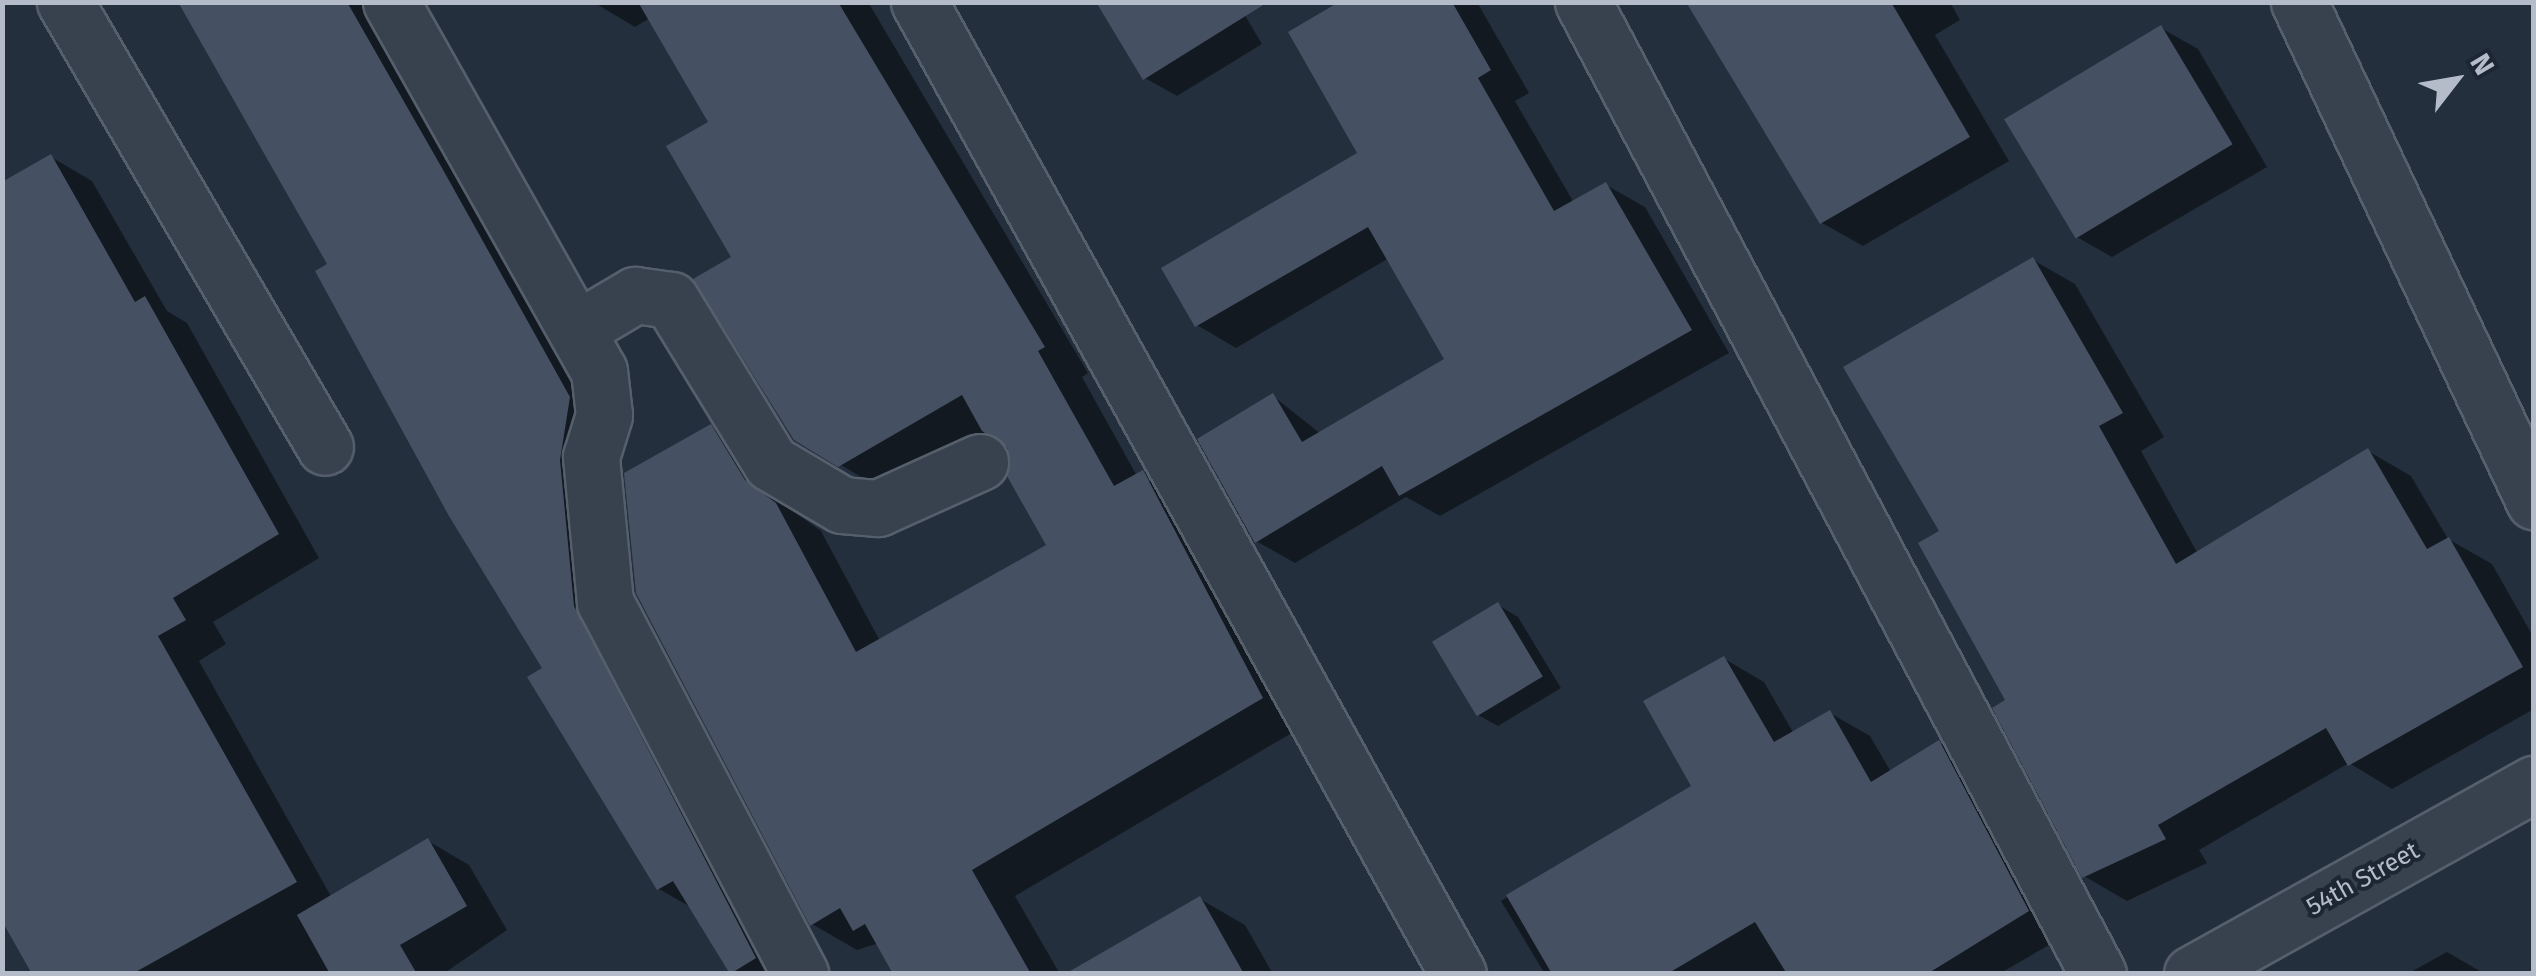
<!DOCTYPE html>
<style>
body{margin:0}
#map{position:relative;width:2536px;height:976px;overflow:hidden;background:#242f3e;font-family:"Fira Sans",sans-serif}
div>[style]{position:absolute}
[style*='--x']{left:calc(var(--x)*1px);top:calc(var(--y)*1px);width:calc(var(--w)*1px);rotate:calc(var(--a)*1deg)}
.shadow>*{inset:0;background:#0007}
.building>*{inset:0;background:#455162;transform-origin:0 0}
.roads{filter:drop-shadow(2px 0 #565f6c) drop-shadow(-2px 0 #565f6c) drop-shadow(0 2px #565f6c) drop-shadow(0 -2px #565f6c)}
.minor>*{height:55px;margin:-27.5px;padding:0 27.5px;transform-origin:27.5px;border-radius:27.5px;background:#38414e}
span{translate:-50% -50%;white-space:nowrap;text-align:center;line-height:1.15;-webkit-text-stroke:8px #1d2633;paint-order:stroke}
.street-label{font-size:25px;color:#b4bcc9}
.frame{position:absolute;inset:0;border:5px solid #b4bcc9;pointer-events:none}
.north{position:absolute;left:2406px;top:30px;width:100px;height:100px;-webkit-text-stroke:8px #1d2633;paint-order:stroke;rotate:59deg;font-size:28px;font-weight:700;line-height:40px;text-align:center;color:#b4bcc9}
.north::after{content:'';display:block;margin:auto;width:35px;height:45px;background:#b4bcc9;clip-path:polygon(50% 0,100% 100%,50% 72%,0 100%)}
</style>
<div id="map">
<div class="shadow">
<i style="clip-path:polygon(212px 2px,373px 2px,612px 422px,618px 642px,792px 974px,731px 973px,692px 908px,659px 889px,331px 265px)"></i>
<i style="clip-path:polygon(593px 2px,868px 2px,1088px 373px,1082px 377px,1137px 476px,1188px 499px,1307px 724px,1015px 896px,1060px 974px,896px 974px,879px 943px,857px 950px,812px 924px,711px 427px,756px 453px,790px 509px,821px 531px,880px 641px,1049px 546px,1010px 447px,988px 432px,885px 491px,795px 438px,735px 258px,712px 122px,650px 18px,635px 27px)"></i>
<i style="clip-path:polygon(1237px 2px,1262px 44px,1177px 96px,1145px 78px)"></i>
<i style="clip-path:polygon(1344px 2px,1477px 2px,1529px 93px,1515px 101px,1574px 203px,1606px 185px,1645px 207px,1729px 353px,1440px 516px,1406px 497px,1295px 563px,1256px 541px,1273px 396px,1321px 434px,1448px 360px,1389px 258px,1236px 348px,1197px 325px,1361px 154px)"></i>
<i style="clip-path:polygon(1690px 2px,1950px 2px,1960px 20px,1935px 35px,2009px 161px,1863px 246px,1822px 223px)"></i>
<i style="clip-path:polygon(2161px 28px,2198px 49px,2267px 167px,2112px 257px,2075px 236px)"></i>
<i style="clip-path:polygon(51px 157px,92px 181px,167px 311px,187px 323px,319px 558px,213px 622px,226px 644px,199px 661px,332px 898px,428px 841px,469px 865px,507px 930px,443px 974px,35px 974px)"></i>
<i style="clip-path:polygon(2033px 260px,2075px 284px,2164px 437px,2141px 451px,2198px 554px,2368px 451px,2411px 476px,2448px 539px,2492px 564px,2534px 638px,2534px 709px,2392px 789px,2349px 763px,2199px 850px,2207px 863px,2127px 901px,2084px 876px,1942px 532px)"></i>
<i style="clip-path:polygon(1498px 605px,1518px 617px,1561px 688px,1498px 726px,1478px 715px)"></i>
<i style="clip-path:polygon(1723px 658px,1764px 682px,1794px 734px,1830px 713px,1870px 736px,1891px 772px,1939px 743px,1979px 766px,2068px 934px,1999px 974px,1545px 974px,1501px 901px,1695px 787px)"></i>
<i style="clip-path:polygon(1200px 899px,1245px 925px,1273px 974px,1070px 974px)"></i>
<i style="clip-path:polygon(2447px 952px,2485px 974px,2407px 974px)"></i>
</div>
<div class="building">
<i style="clip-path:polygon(178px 2px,347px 2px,442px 168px,570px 397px,560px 460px,574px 606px,756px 958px,730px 974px,673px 881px,657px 890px,527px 677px,542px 668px,449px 516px,315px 271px,327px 264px)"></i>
<i style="clip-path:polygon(638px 2px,838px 2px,1045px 347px,1038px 351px,1114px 486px,1143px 470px,1263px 698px,972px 870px,1031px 974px,893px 974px,865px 924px,853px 931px,840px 908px,810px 926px,636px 593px,624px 473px,711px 424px,745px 480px,776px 503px,856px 652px,1046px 545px,1007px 476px,1008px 448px,982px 431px,962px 395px,838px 467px,794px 440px,693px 279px,731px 257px,666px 146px,708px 122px)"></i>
<i style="clip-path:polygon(1096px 2px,1268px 2px,1143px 80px)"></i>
<i style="clip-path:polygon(1339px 2px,1452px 2px,1491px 70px,1478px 78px,1554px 211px,1606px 182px,1692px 330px,1399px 496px,1382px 466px,1255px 543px,1197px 439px,1273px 393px,1302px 442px,1444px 359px,1368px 227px,1195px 327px,1161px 268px,1357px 153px,1288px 32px)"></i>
<i style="clip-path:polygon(1686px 2px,1891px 2px,1970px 137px,1820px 224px)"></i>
<i style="left:2161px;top:25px;width:139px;height:183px;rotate:59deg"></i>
<i style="clip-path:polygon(51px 154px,135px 302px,145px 296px,279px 534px,173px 598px,186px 620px,158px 636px,297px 882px,132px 974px,32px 974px,2px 921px,2px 182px)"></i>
<i style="clip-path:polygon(2033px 257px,2123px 413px,2099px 426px,2176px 564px,2368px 448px,2427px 549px,2449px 537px,2523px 667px,2348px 766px,2326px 728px,2158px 825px,2166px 839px,2082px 878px,1992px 708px,2005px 700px,1918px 543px,1939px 531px,1843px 367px)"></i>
<i style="left:1498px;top:602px;width:87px;height:77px;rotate:59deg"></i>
<i style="clip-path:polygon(1724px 656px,1774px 742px,1830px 710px,1871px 782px,1939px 740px,2029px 911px,1927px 974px,1787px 974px,1755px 922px,1667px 974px,1552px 974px,1506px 895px,1691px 786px,1643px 701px)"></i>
<i style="clip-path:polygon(428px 838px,467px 906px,400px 945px,417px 974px,330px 974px,297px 915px)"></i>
<i style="clip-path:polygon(1200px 896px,1244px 974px,1065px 974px)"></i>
</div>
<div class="roads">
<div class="minor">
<i style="--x:65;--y:2;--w:515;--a:59.7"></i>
<i style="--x:391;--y:2;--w:424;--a:60.6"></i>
<i style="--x:599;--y:371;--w:44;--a:83.5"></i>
<i style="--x:604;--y:415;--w:44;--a:107.2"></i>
<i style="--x:591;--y:457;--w:146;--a:84.5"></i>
<i style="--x:605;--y:602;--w:420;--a:62.3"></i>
<i style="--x:919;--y:2;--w:1111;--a:60.99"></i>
<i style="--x:1583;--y:2;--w:1100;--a:62.08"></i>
<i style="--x:2299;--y:2;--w:552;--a:64.78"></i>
<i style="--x:581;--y:327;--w:63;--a:-30.7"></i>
<i style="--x:635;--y:295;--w:36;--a:8"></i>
<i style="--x:671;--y:300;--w:191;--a:58.5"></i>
<i style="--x:771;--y:463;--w:82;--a:30.6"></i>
<i style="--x:842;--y:505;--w:36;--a:5"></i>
<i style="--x:878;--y:508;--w:112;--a:-24.3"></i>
<i style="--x:2192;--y:974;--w:391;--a:-29.1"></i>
</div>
</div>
<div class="street-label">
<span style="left:2363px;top:879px;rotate:-29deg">54th Street</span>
</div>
<div class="frame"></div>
<div class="north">N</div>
</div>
